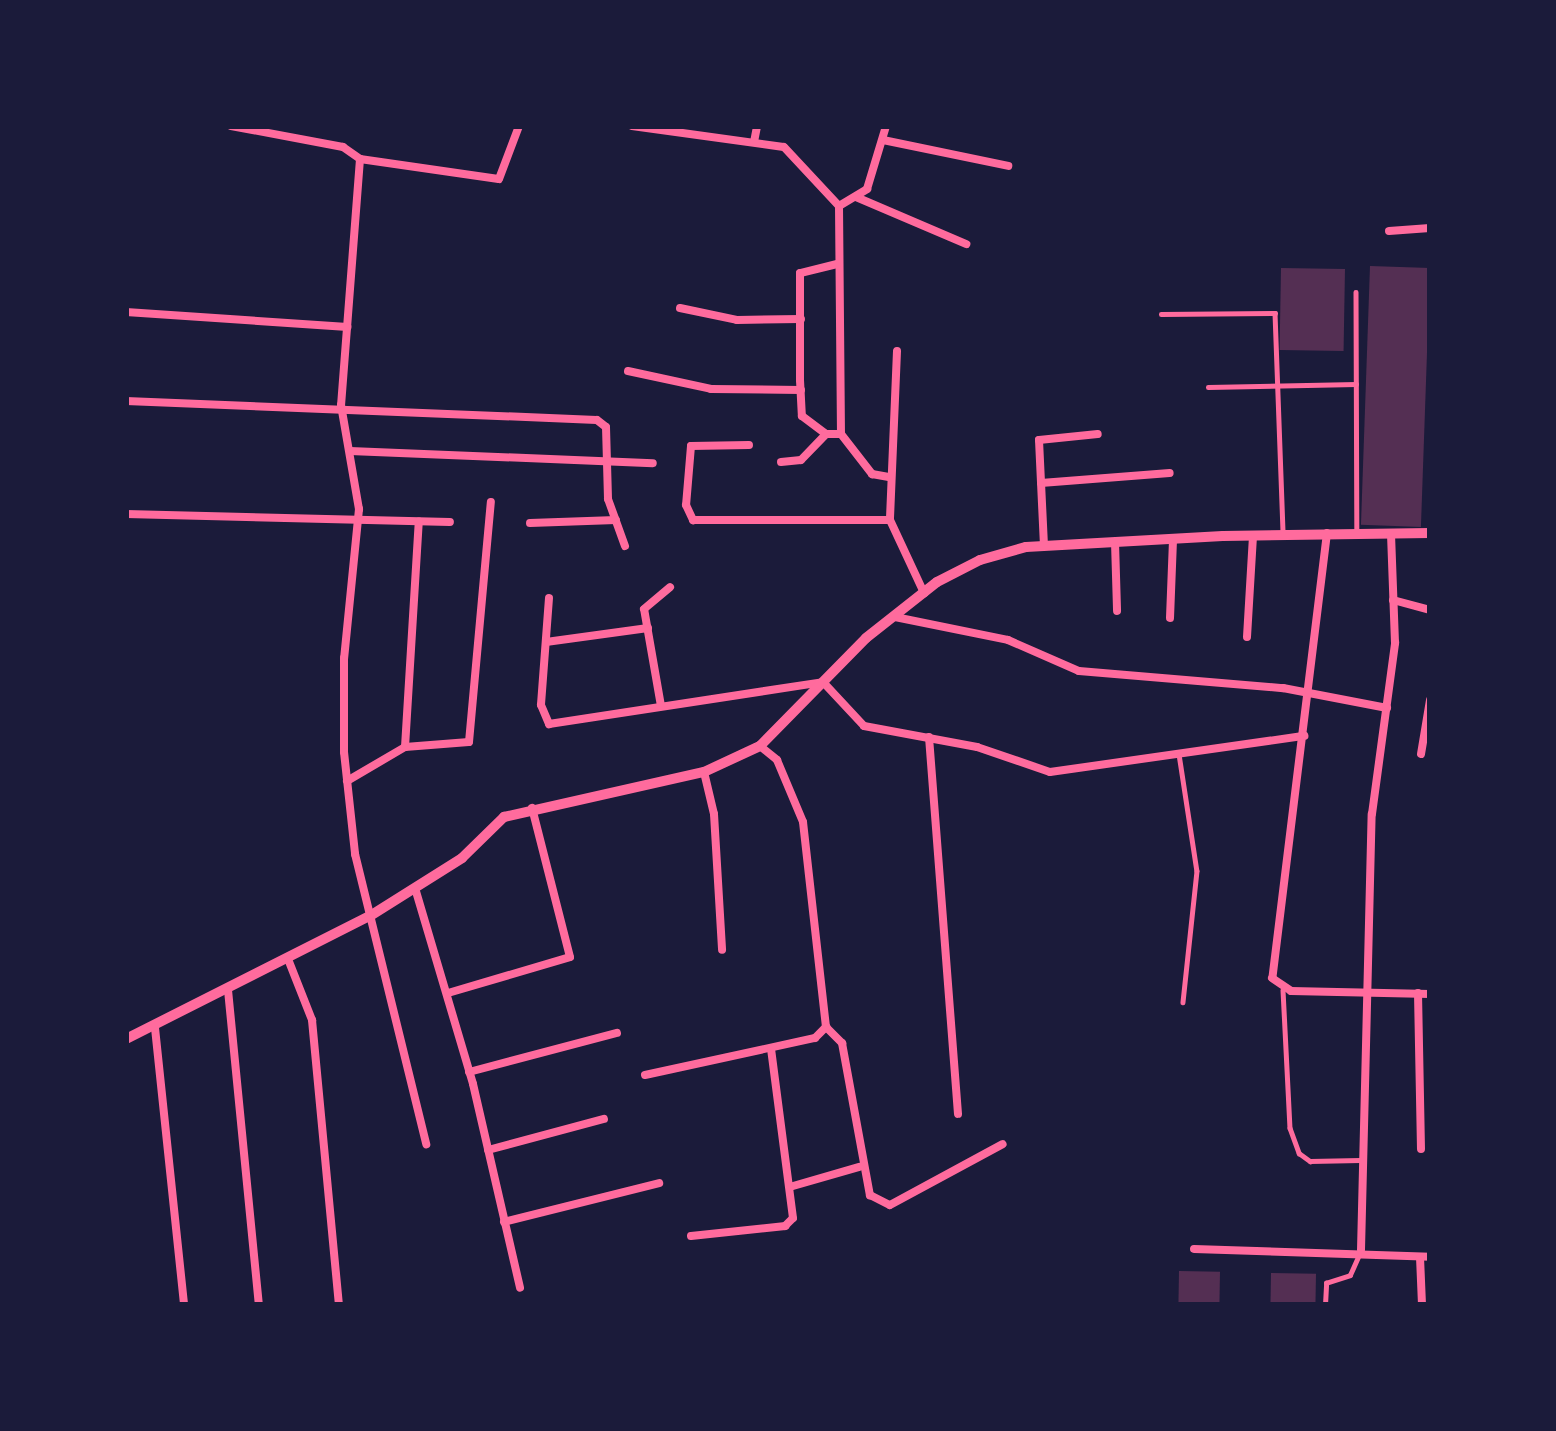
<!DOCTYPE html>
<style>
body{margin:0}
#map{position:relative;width:1556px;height:1431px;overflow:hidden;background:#1b1b3a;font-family:Inter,sans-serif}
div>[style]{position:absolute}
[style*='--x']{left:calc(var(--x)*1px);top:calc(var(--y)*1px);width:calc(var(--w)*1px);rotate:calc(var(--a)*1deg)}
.building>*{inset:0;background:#542f53;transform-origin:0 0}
.service>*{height:4.5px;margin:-2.25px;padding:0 2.25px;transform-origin:2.25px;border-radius:2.25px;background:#ff6b9d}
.minor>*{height:8px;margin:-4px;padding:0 4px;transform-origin:4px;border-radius:4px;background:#ff6b9d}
.tertiary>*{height:10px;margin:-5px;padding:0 5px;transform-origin:5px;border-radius:5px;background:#ff6b9d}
span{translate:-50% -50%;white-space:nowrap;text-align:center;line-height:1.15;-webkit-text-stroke:12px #1b1b3a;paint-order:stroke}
.frame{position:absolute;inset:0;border:129px solid #1b1b3a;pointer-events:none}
</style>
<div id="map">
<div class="building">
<i style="left:1370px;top:266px;width:60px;height:259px;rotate:2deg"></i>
<i style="left:1281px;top:268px;width:64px;height:82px;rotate:1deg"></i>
<i style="left:1179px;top:1271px;width:41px;height:34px;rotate:1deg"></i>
<i style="left:1271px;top:1273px;width:45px;height:32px;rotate:1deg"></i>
</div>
<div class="service">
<i style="--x:1356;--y:292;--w:240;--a:89.8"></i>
<i style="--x:1161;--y:314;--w:114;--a:-0.5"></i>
<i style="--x:1275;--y:313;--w:221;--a:87.9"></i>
<i style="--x:1208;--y:387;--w:148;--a:-1.2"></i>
<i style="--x:1179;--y:754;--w:118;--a:81.3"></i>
<i style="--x:1197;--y:871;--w:132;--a:96.1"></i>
<i style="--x:1283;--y:990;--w:138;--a:87.1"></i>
<i style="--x:1290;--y:1128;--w:27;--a:70"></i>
<i style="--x:1299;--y:1153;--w:14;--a:36"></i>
<i style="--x:1310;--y:1161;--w:50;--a:-1.1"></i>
<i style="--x:1325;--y:1305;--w:22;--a:-87"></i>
<i style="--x:1326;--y:1283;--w:25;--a:-18"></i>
<i style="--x:1350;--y:1275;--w:22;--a:-66"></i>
</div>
<div class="minor">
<i style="--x:231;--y:126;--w:114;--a:10.6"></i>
<i style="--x:343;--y:147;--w:21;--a:35"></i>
<i style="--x:360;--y:159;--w:247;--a:94.4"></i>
<i style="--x:341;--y:405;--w:106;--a:80.2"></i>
<i style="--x:359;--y:509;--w:150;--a:95.7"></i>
<i style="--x:344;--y:658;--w:94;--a:90"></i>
<i style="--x:344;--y:752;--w:103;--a:83.8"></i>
<i style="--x:355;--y:854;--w:299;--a:76.2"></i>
<i style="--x:632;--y:126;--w:153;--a:7.9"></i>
<i style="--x:784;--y:147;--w:81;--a:47"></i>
<i style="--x:883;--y:140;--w:128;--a:11.7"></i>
<i style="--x:754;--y:142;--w:16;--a:-79"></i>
<i style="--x:360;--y:159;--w:140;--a:8.2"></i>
<i style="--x:499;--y:179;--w:57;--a:-69.3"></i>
<i style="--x:856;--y:197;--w:120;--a:23.1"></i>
<i style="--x:839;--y:206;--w:228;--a:89.5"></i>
<i style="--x:841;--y:434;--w:51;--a:52.2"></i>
<i style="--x:872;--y:474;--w:17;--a:10"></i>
<i style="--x:839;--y:206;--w:33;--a:-31"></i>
<i style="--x:867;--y:189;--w:66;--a:-73.2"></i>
<i style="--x:1389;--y:231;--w:41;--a:-4.2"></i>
<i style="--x:837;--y:264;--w:38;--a:166"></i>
<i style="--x:800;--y:273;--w:107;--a:90"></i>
<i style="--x:800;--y:380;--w:36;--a:87"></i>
<i style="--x:802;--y:416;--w:30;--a:37"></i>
<i style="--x:826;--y:434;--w:15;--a:0"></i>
<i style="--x:680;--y:308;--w:58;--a:11.9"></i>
<i style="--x:737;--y:320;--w:64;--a:-0.9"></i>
<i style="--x:126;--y:312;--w:222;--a:3.9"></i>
<i style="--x:897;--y:351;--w:169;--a:92.4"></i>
<i style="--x:890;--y:520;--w:81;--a:65"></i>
<i style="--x:628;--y:371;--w:85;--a:12.2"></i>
<i style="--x:711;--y:389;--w:90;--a:0.6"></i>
<i style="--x:126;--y:401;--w:471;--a:2.3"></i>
<i style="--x:597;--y:420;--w:11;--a:38"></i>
<i style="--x:606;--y:427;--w:72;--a:88.4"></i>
<i style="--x:608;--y:499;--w:50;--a:70.1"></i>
<i style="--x:749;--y:445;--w:58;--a:179"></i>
<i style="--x:691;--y:446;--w:59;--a:94.8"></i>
<i style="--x:686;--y:505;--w:17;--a:65"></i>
<i style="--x:693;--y:520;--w:197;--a:0"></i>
<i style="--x:350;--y:451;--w:303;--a:2.3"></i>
<i style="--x:781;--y:462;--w:20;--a:-6"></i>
<i style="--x:801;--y:460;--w:36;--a:-46"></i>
<i style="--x:1041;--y:483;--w:129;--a:-4.4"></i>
<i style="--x:126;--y:514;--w:324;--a:1.4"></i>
<i style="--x:530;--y:523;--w:86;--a:-2"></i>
<i style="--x:1327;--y:533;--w:448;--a:97"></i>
<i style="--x:1272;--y:978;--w:23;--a:34"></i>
<i style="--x:1291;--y:991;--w:139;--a:1.2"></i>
<i style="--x:1115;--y:542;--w:69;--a:88.3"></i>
<i style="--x:1044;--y:546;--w:106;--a:-92.7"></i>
<i style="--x:1039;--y:440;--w:59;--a:-5.8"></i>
<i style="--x:549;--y:598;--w:107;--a:94.3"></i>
<i style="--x:541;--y:705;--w:21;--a:67"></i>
<i style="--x:549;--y:724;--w:277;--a:-8.7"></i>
<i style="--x:823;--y:682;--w:60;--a:47"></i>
<i style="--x:864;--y:726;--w:115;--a:10.5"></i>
<i style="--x:977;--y:747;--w:77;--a:18.9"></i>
<i style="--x:1050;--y:772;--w:257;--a:-8.1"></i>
<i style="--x:1393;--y:600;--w:38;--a:15"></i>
<i style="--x:895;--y:617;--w:115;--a:11.5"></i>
<i style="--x:1008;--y:640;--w:77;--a:23.6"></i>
<i style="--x:1079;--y:671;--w:205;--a:4.8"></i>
<i style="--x:1283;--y:688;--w:106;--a:10.9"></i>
<i style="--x:1170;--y:618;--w:79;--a:-87.8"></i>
<i style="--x:1247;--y:637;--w:101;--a:-86.6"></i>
<i style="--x:546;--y:642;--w:103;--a:-7.8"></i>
<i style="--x:661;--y:706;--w:98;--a:-99.9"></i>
<i style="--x:644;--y:609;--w:34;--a:-40"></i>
<i style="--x:929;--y:737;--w:378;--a:85.6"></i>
<i style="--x:760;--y:746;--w:22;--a:39"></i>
<i style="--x:777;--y:760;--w:67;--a:67.2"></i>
<i style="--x:803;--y:822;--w:206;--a:83.6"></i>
<i style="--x:826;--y:1027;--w:23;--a:45"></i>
<i style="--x:842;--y:1043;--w:155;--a:79.6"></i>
<i style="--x:870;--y:1195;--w:22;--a:27"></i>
<i style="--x:890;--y:1205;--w:128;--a:-28.4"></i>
<i style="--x:405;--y:747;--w:226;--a:-86.5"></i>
<i style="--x:1421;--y:754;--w:55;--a:-80.5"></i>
<i style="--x:704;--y:772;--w:43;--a:76.6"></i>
<i style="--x:714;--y:814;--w:136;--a:86.6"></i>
<i style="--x:347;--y:781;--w:67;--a:-30.4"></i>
<i style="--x:405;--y:747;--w:64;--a:-4.5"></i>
<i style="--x:469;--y:742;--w:241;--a:-84.8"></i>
<i style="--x:415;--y:888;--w:204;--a:73.5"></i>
<i style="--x:473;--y:1084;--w:209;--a:77"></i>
<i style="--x:288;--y:959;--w:66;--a:68.5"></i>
<i style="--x:312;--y:1020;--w:286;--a:84.6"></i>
<i style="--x:228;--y:990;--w:317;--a:84.4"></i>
<i style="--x:448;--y:993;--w:127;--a:-16.4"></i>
<i style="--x:570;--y:957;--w:154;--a:-104.3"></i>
<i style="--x:1418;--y:993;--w:156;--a:88.9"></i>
<i style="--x:155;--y:1028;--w:279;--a:84"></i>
<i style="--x:469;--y:1072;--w:153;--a:-14.8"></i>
<i style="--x:645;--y:1075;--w:174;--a:-12.3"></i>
<i style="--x:815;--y:1038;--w:16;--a:-45"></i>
<i style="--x:488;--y:1150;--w:120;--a:-15"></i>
<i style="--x:793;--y:1186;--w:69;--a:-16.1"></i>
<i style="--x:504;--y:1222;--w:160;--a:-14.1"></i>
<i style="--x:691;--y:1236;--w:95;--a:-6.1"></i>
<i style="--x:785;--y:1226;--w:11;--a:-45"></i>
<i style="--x:793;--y:1218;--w:171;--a:-97.4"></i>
<i style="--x:1194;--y:1249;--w:236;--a:1.9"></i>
<i style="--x:1361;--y:1250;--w:436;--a:-88.6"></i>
<i style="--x:1372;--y:814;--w:173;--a:-82.3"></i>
<i style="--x:1395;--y:643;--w:110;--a:-92.1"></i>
<i style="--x:1420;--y:1257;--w:48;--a:87.6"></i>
</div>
<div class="tertiary">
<i style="--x:126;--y:1039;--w:273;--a:-26.8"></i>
<i style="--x:370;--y:916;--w:109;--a:-32.2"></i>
<i style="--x:462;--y:858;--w:59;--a:-44.3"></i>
<i style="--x:504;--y:817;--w:205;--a:-12.7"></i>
<i style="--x:704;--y:772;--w:62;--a:-24.9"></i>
<i style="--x:760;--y:746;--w:151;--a:-45.5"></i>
<i style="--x:866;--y:638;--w:90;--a:-38.3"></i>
<i style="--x:937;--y:582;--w:48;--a:-27.1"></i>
<i style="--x:980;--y:560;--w:48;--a:-15.8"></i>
<i style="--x:1026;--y:547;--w:197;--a:-3.2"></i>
<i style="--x:1223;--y:536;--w:207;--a:-0.8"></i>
</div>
<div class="frame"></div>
</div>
